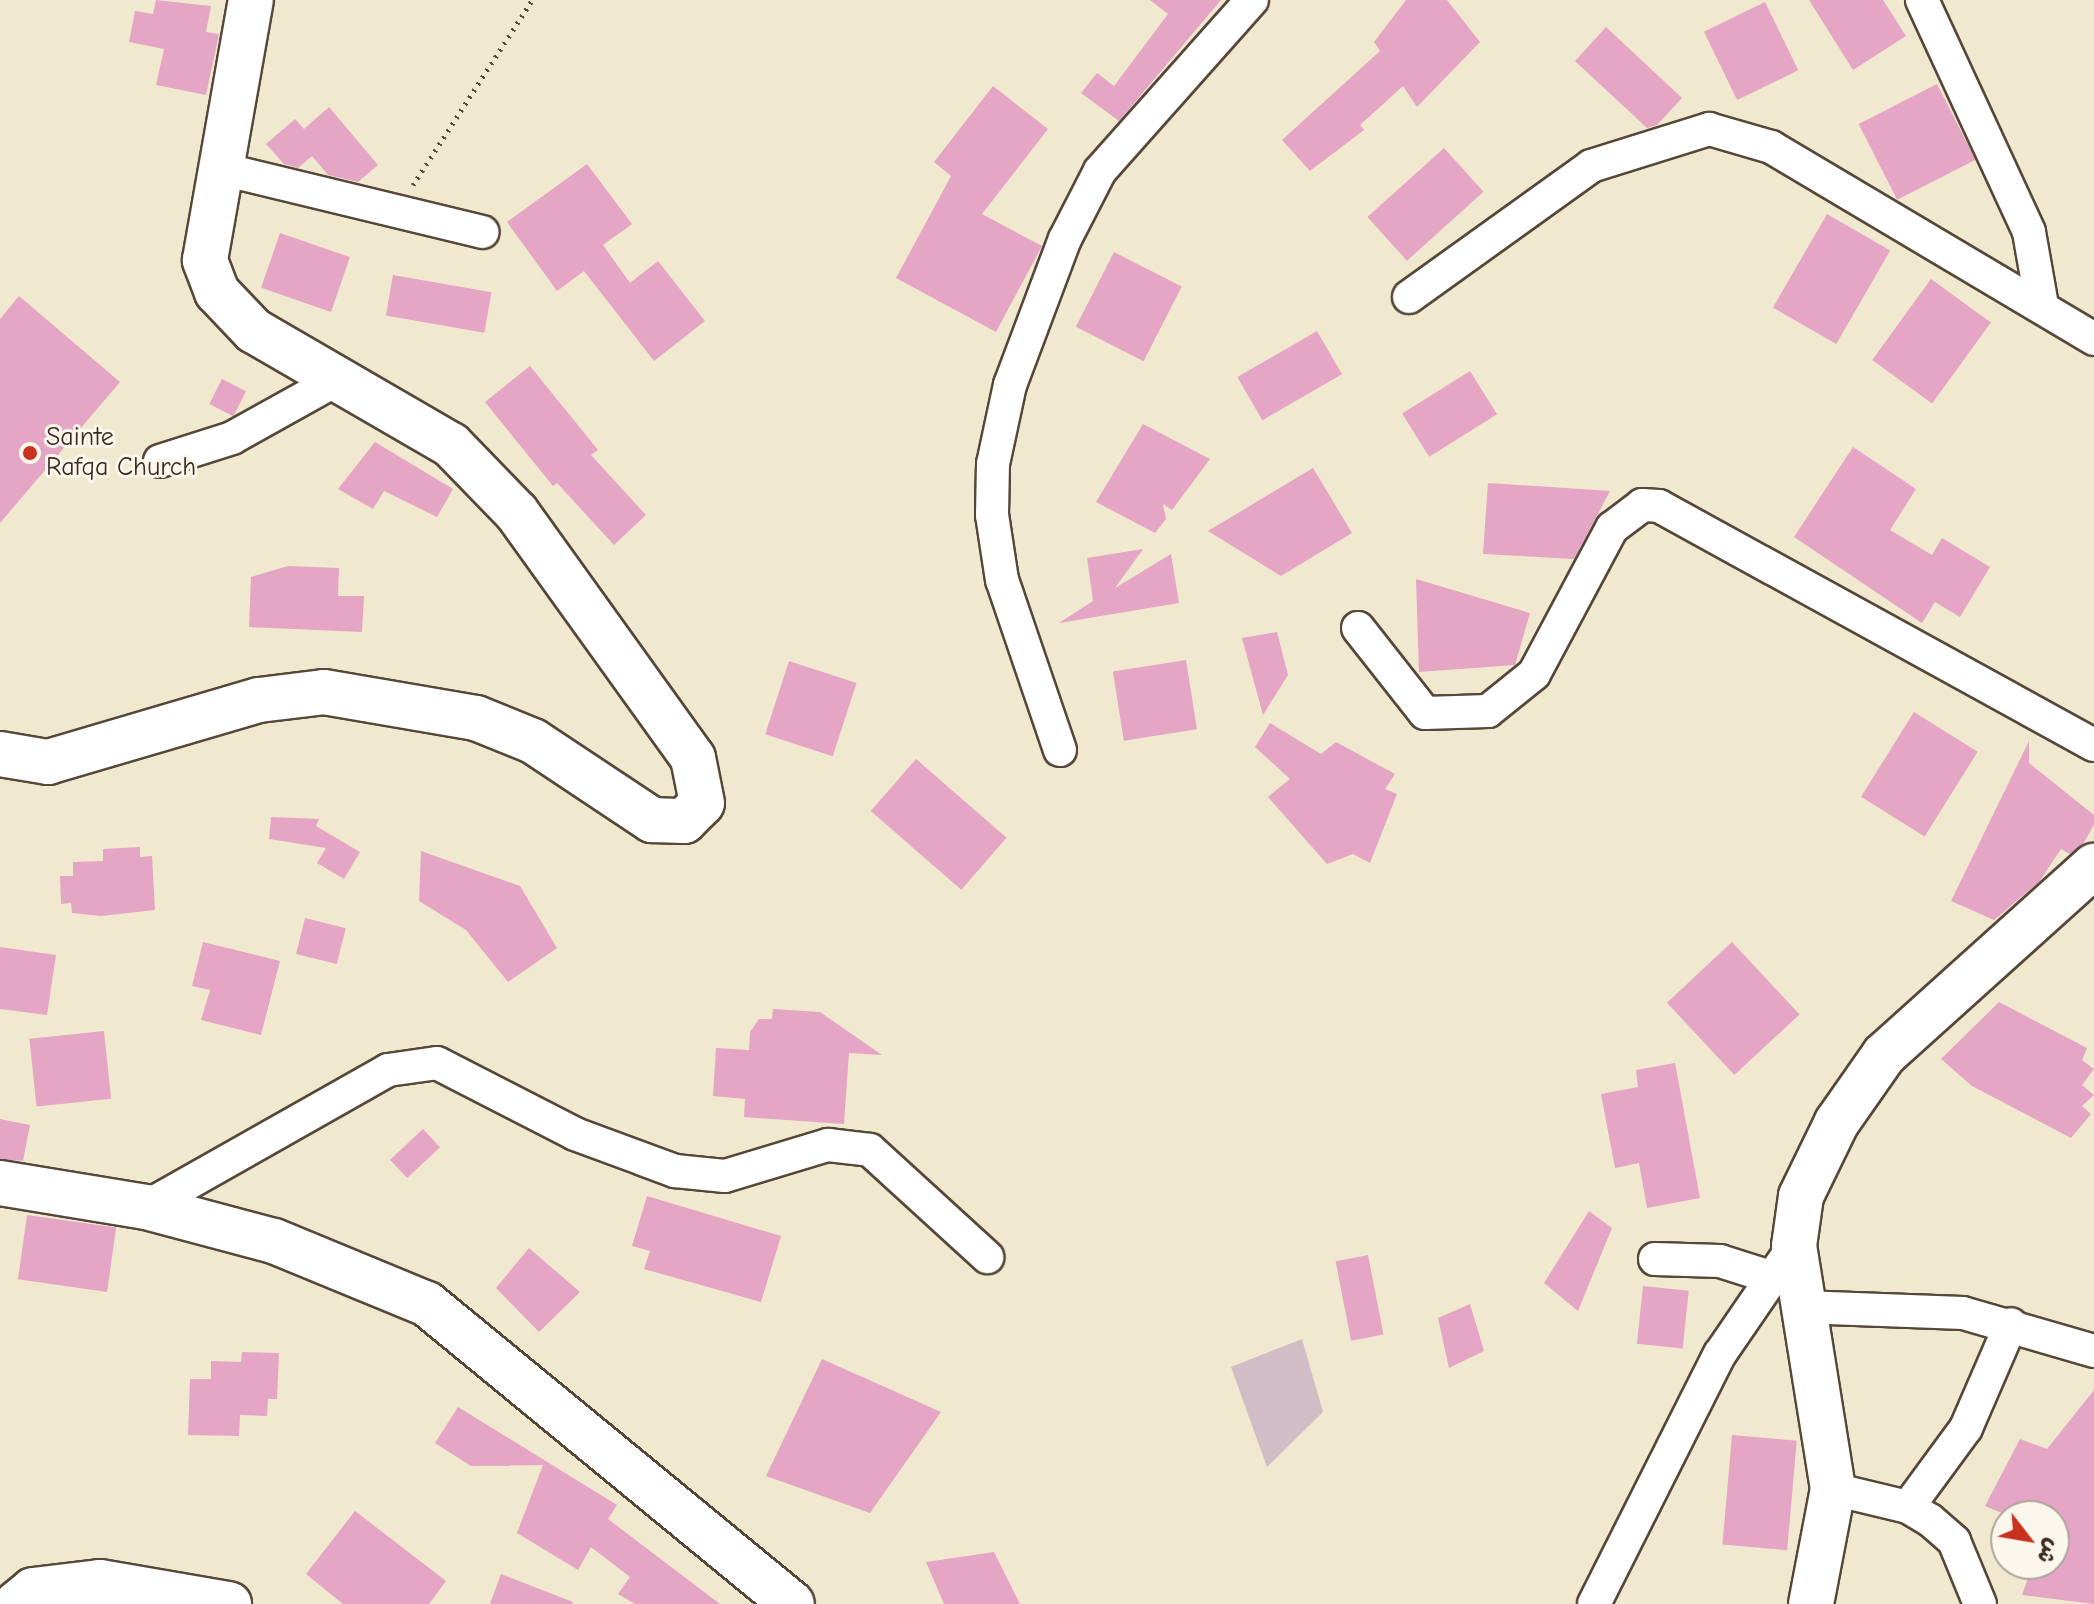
<!DOCTYPE html>
<meta charset="utf-8">
<style>
body{margin:0}
#map{position:relative;width:2094px;height:1604px;overflow:hidden;background:#f0e9cf;font-family:"Comic Neue","Playpen Sans Arabic",sans-serif}
div>[style]{position:absolute}
[style*='--x']{left:calc(var(--x)*1px);top:calc(var(--y)*1px);width:calc(var(--w)*1px);rotate:calc(var(--a)*1deg)}
.industrial>*{inset:0;background:#d2bdc6}
.building>*{inset:0;background:#e5a5c5;transform-origin:0 0}
.path>*{height:5px;margin-top:-2.5px;transform-origin:0;background:repeating-linear-gradient(90deg,#564739 0 2px,transparent 0 8px)}
.roads{filter:drop-shadow(2px 0 #564739) drop-shadow(-2px 0 #564739) drop-shadow(0 2px #564739) drop-shadow(0 -2px #564739)}
.street>*{height:32px;margin:-16px;padding:0 16px;transform-origin:16px;border-radius:16px;background:#fff}
.secondary>*{height:44px;margin:-22px;padding:0 22px;transform-origin:22px;border-radius:22px;background:#fff}
.dots>*{width:22px;height:22px;translate:-50% -50%;box-sizing:border-box;border:4px solid #fbf7ec;border-radius:50%}
span{translate:-50% -50%;white-space:nowrap;text-align:center;line-height:1.15;-webkit-text-stroke:6px #fbf7ec;paint-order:stroke}
.poi-label{font-size:26px;color:#3b2a1e}
.left{translate:0 -50%;text-align:left}
.north{position:absolute;left:1990px;top:1500px;width:80px;height:80px;box-sizing:border-box;background:#fbf7ec;border:2px solid #aea59a;border-radius:50%;rotate:121deg;font-size:22px;font-weight:700;line-height:32px;text-align:center;color:#3b2a1e}
.north::after{content:'';display:block;margin:auto;width:28px;height:36px;background:#c8321e;clip-path:polygon(50% 0,100% 100%,50% 72%,0 100%)}
</style>
<div id="map">
<div class="industrial">
<i style="clip-path:polygon(1302px 1339px,1323px 1412px,1267px 1467px,1231px 1367px)"></i>
</div>
<div class="building">
<i style="clip-path:polygon(156px 0,211px 6px,206px 32px,219px 34px,206px 95px,156px 85px,164px 49px,129px 42px,135px 11px,153px 14px)"></i>
<i style="clip-path:polygon(1150px 0,1221px 0,1119px 121px,1081px 93px,1097px 73px,1114px 86px,1168px 14px)"></i>
<i style="clip-path:polygon(1406px 0,1447px 0,1480px 42px,1417px 107px,1403px 86px,1360px 125px,1364px 130px,1310px 171px,1282px 140px,1380px 51px,1374px 42px)"></i>
<i style="clip-path:polygon(1809px 0,1883px 0,1906px 36px,1853px 70px)"></i>
<i style="left:1765px;top:2px;width:76px;height:68px;rotate:64deg"></i>
<i style="clip-path:polygon(1606px 27px,1682px 98px,1657px 125px,1647px 128px,1575px 61px)"></i>
<i style="left:1937px;top:84px;width:85px;height:88px;rotate:63deg"></i>
<i style="clip-path:polygon(993px 86px,1048px 129px,982px 214px,1042px 246px,996px 332px,896px 278px,951px 176px,934px 162px)"></i>
<i style="clip-path:polygon(329px 107px,378px 165px,358px 182px,328px 175px,312px 156px,298px 168px,284px 164px,266px 144px,295px 119px,304px 129px)"></i>
<i style="left:1444px;top:148px;width:59px;height:103px;rotate:48deg"></i>
<i style="clip-path:polygon(587px 164px,632px 224px,603px 245px,630px 283px,658px 261px,705px 321px,654px 361px,584px 271px,557px 291px,507px 222px)"></i>
<i style="left:1827px;top:214px;width:73px;height:108px;rotate:30deg"></i>
<i style="left:280px;top:233px;width:74px;height:58px;rotate:19deg"></i>
<i style="left:1114px;top:252px;width:76px;height:84px;rotate:27deg"></i>
<i style="left:393px;top:275px;width:100px;height:41px;rotate:10deg"></i>
<i style="left:1931px;top:279px;width:74px;height:100px;rotate:36deg"></i>
<i style="clip-path:polygon(19px 296px,120px 382px,0 523px,0 319px)"></i>
<i style="left:1317px;top:331px;width:50px;height:92px;rotate:60deg"></i>
<i style="clip-path:polygon(530px 366px,598px 450px,591px 455px,646px 515px,614px 545px,557px 483px,553px 486px,485px 402px)"></i>
<i style="left:1470px;top:371px;width:51px;height:80px;rotate:58deg"></i>
<i style="left:222px;top:379px;width:27px;height:28px;rotate:27deg"></i>
<i style="clip-path:polygon(1143px 424px,1210px 459px,1172px 510px,1163px 504px,1166px 519px,1155px 533px,1096px 502px)"></i>
<i style="clip-path:polygon(375px 442px,453px 489px,437px 517px,384px 491px,373px 509px,338px 489px)"></i>
<i style="clip-path:polygon(1853px 447px,1916px 489px,1890px 530px,1932px 555px,1942px 538px,1990px 567px,1960px 617px,1935px 602px,1922px 623px,1794px 537px)"></i>
<i style="clip-path:polygon(1313px 468px,1352px 533px,1281px 576px,1208px 531px)"></i>
<i style="clip-path:polygon(1488px 483px,1610px 491px,1574px 559px,1483px 554px)"></i>
<i style="clip-path:polygon(1143px 549px,1115px 588px,1171px 554px,1179px 603px,1059px 623px,1093px 601px,1087px 558px)"></i>
<i style="clip-path:polygon(288px 566px,339px 568px,338px 596px,364px 596px,362px 632px,249px 627px,251px 577px)"></i>
<i style="clip-path:polygon(1416px 579px,1530px 613px,1515px 665px,1419px 672px)"></i>
<i style="clip-path:polygon(1277px 632px,1288px 675px,1263px 715px,1242px 638px)"></i>
<i style="left:1186px;top:660px;width:70px;height:74px;rotate:81deg"></i>
<i style="left:789px;top:661px;width:71px;height:77px;rotate:18deg"></i>
<i style="left:1914px;top:712px;width:75px;height:100px;rotate:32deg"></i>
<i style="clip-path:polygon(1270px 723px,1321px 754px,1336px 742px,1395px 774px,1385px 789px,1397px 794px,1370px 863px,1353px 854px,1327px 864px,1268px 797px,1290px 779px,1255px 747px)"></i>
<i style="clip-path:polygon(2029px 741px,2029px 763px,2094px 815px,2094px 825px,2083px 844px,2070px 854px,2061px 849px,2039px 882px,1994px 920px,1951px 901px)"></i>
<i style="left:916px;top:759px;width:120px;height:69px;rotate:41deg"></i>
<i style="clip-path:polygon(271px 817px,319px 819px,316px 826px,360px 852px,344px 879px,317px 863px,326px 848px,269px 839px)"></i>
<i style="clip-path:polygon(140px 847px,140px 857px,152px 856px,155px 910px,101px 916px,72px 913px,71px 903px,61px 904px,60px 876px,73px 876px,73px 862px,103px 861px,103px 849px)"></i>
<i style="clip-path:polygon(421px 851px,520px 886px,557px 948px,508px 982px,466px 930px,419px 901px)"></i>
<i style="left:305px;top:918px;width:42px;height:37px;rotate:14deg"></i>
<i style="clip-path:polygon(203px 942px,280px 961px,261px 1035px,201px 1020px,210px 990px,192px 986px)"></i>
<i style="left:1732px;top:942px;width:99px;height:89px;rotate:47deg"></i>
<i style="clip-path:polygon(0 947px,56px 955px,47px 1015px,0 1009px)"></i>
<i style="clip-path:polygon(1999px 1002px,2087px 1048px,2082px 1060px,2094px 1069px,2082px 1085px,2094px 1095px,2082px 1106px,2091px 1114px,2071px 1138px,1972px 1086px,1941px 1059px)"></i>
<i style="clip-path:polygon(773px 1009px,820px 1012px,882px 1055px,849px 1053px,844px 1124px,744px 1117px,745px 1099px,713px 1096px,716px 1048px,749px 1050px,750px 1032px,759px 1019px,772px 1019px)"></i>
<i style="left:104px;top:1031px;width:68px;height:75px;rotate:84deg"></i>
<i style="clip-path:polygon(1675px 1063px,1700px 1198px,1647px 1208px,1639px 1163px,1615px 1168px,1601px 1094px,1638px 1087px,1636px 1070px)"></i>
<i style="clip-path:polygon(0 1119px,30px 1125px,23px 1161px,0 1159px)"></i>
<i style="left:423px;top:1129px;width:25px;height:45px;rotate:47deg"></i>
<i style="clip-path:polygon(647px 1196px,781px 1236px,761px 1302px,644px 1269px,650px 1251px,632px 1246px)"></i>
<i style="clip-path:polygon(1589px 1211px,1612px 1228px,1578px 1311px,1544px 1283px)"></i>
<i style="left:27px;top:1215px;width:90px;height:65px;rotate:8deg"></i>
<i style="clip-path:polygon(529px 1248px,580px 1292px,539px 1332px,496px 1288px)"></i>
<i style="left:1368px;top:1255px;width:81px;height:33px;rotate:79deg"></i>
<i style="left:1643px;top:1286px;width:46px;height:58px;rotate:6deg"></i>
<i style="clip-path:polygon(1470px 1304px,1484px 1351px,1449px 1368px,1438px 1318px)"></i>
<i style="clip-path:polygon(242px 1352px,279px 1353px,277px 1399px,268px 1399px,267px 1416px,240px 1415px,239px 1436px,188px 1435px,190px 1379px,211px 1379px,211px 1361px,241px 1362px)"></i>
<i style="clip-path:polygon(822px 1359px,941px 1412px,870px 1513px,766px 1476px)"></i>
<i style="clip-path:polygon(2094px 1390px,2094px 1604px,2022px 1595px,2033px 1564px,2054px 1564px,2054px 1516px,2009px 1516px,1985px 1506px,2020px 1439px,2047px 1449px)"></i>
<i style="clip-path:polygon(458px 1407px,617px 1505px,608px 1519px,720px 1604px,635px 1604px,618px 1594px,630px 1577px,591px 1547px,578px 1570px,517px 1533px,543px 1465px,471px 1466px,435px 1443px)"></i>
<i style="left:1732px;top:1435px;width:65px;height:110px;rotate:5deg"></i>
<i style="clip-path:polygon(355px 1511px,446px 1581px,429px 1604px,343px 1604px,306px 1574px)"></i>
<i style="clip-path:polygon(994px 1552px,1020px 1604px,944px 1604px,926px 1562px)"></i>
<i style="clip-path:polygon(501px 1574px,573px 1602px,572px 1604px,490px 1604px)"></i>
</div>
<div class="path">
<i style="--x:413;--y:185;--w:220;--a:-57.2"></i>
</div>
<div class="roads">
<div class="street">
<i style="--x:1922;--y:0;--w:255;--a:65.2"></i>
<i style="--x:2029;--y:232;--w:75;--a:80"></i>
<i style="--x:222;--y:169;--w:268;--a:13.6"></i>
<i style="--x:1409;--y:297;--w:224;--a:-35.7"></i>
<i style="--x:1591;--y:166;--w:124;--a:-17.4"></i>
<i style="--x:1709;--y:129;--w:65;--a:16.2"></i>
<i style="--x:1771;--y:147;--w:376;--a:30.7"></i>
<i style="--x:160;--y:461;--w:76;--a:-17.7"></i>
<i style="--x:232;--y:438;--w:119;--a:-29.1"></i>
<i style="--x:1358;--y:628;--w:108;--a:51.8"></i>
<i style="--x:1425;--y:713;--w:63;--a:-1.8"></i>
<i style="--x:1488;--y:711;--w:59;--a:-38.8"></i>
<i style="--x:1534;--y:674;--w:166;--a:-61.9"></i>
<i style="--x:1612;--y:528;--w:38;--a:-37"></i>
<i style="--x:1642;--y:505;--w:17;--a:3"></i>
<i style="--x:1659;--y:506;--w:496;--a:28.8"></i>
<i style="--x:1060;--y:750;--w:180;--a:-108.8"></i>
<i style="--x:1002;--y:580;--w:66;--a:-98.7"></i>
<i style="--x:992;--y:515;--w:51;--a:-88.9"></i>
<i style="--x:993;--y:464;--w:81;--a:-77.9"></i>
<i style="--x:1010;--y:385;--w:156;--a:-69.4"></i>
<i style="--x:1065;--y:239;--w:76;--a:-62.8"></i>
<i style="--x:1100;--y:171;--w:229;--a:-48.4"></i>
<i style="--x:146;--y:1207;--w:278;--a:-29.5"></i>
<i style="--x:388;--y:1070;--w:49;--a:-8.1"></i>
<i style="--x:437;--y:1063;--w:155;--a:27.2"></i>
<i style="--x:575;--y:1134;--w:107;--a:20.3"></i>
<i style="--x:675;--y:1171;--w:50;--a:5.7"></i>
<i style="--x:725;--y:1176;--w:108;--a:-16.8"></i>
<i style="--x:828;--y:1145;--w:42;--a:6.8"></i>
<i style="--x:870;--y:1150;--w:159;--a:42.4"></i>
<i style="--x:1655;--y:1259;--w:65;--a:1.8"></i>
<i style="--x:1720;--y:1261;--w:57;--a:17.5"></i>
<i style="--x:1801;--y:1307;--w:162;--a:2.1"></i>
<i style="--x:1963;--y:1313;--w:136;--a:16.2"></i>
<i style="--x:1833;--y:1489;--w:77;--a:13.5"></i>
<i style="--x:1908;--y:1507;--w:26;--a:31"></i>
<i style="--x:1930;--y:1520;--w:32;--a:41"></i>
<i style="--x:1954;--y:1541;--w:68;--a:67.6"></i>
<i style="--x:1908;--y:1507;--w:98;--a:-53.7"></i>
<i style="--x:1966;--y:1428;--w:113;--a:-66.6"></i>
<i style="--x:1594;--y:1604;--w:280;--a:-63.3"></i>
<i style="--x:1720;--y:1354;--w:131;--a:-55.6"></i>
</div>
<div class="secondary">
<i style="--x:0;--y:754;--w:49;--a:9.5"></i>
<i style="--x:48;--y:762;--w:220;--a:-16.4"></i>
<i style="--x:259;--y:700;--w:65;--a:-7"></i>
<i style="--x:324;--y:692;--w:154;--a:9.7"></i>
<i style="--x:476;--y:718;--w:61;--a:22"></i>
<i style="--x:533;--y:741;--w:143;--a:33.6"></i>
<i style="--x:652;--y:820;--w:32;--a:2"></i>
<i style="--x:684;--y:821;--w:25;--a:-45"></i>
<i style="--x:702;--y:803;--w:46;--a:-101.3"></i>
<i style="--x:693;--y:758;--w:303;--a:-125.7"></i>
<i style="--x:516;--y:512;--w:93;--a:-134.1"></i>
<i style="--x:451;--y:445;--w:228;--a:-149.9"></i>
<i style="--x:254;--y:331;--w:54;--a:-133.5"></i>
<i style="--x:217;--y:292;--w:34;--a:-111"></i>
<i style="--x:205;--y:260;--w:264;--a:-80"></i>
<i style="--x:0;--y:1183;--w:148;--a:9.3"></i>
<i style="--x:146;--y:1207;--w:132;--a:14.9"></i>
<i style="--x:274;--y:1241;--w:165;--a:22.4"></i>
<i style="--x:427;--y:1304;--w:472;--a:39.4"></i>
<i style="--x:16;--y:1604;--w:22;--a:-39"></i>
<i style="--x:33;--y:1590;--w:67;--a:-6.8"></i>
<i style="--x:100;--y:1582;--w:131;--a:9.7"></i>
<i style="--x:1811;--y:1604;--w:117;--a:-79.2"></i>
<i style="--x:1833;--y:1489;--w:246;--a:-99.1"></i>
<i style="--x:1794;--y:1246;--w:50;--a:-82"></i>
<i style="--x:1801;--y:1196;--w:82;--a:-64.1"></i>
<i style="--x:1837;--y:1122;--w:82;--a:-55"></i>
<i style="--x:1884;--y:1055;--w:283;--a:-42"></i>
</div>
</div>
<div class="dots">
<i style="left:30px;top:453px;background:#c8321e"></i>
</div>
<div class="poi-label">
<span class="left" style="left:46px;top:453px">Sainte<br>Rafqa Church</span>
</div>
<div class="north">ش</div>
</div>
